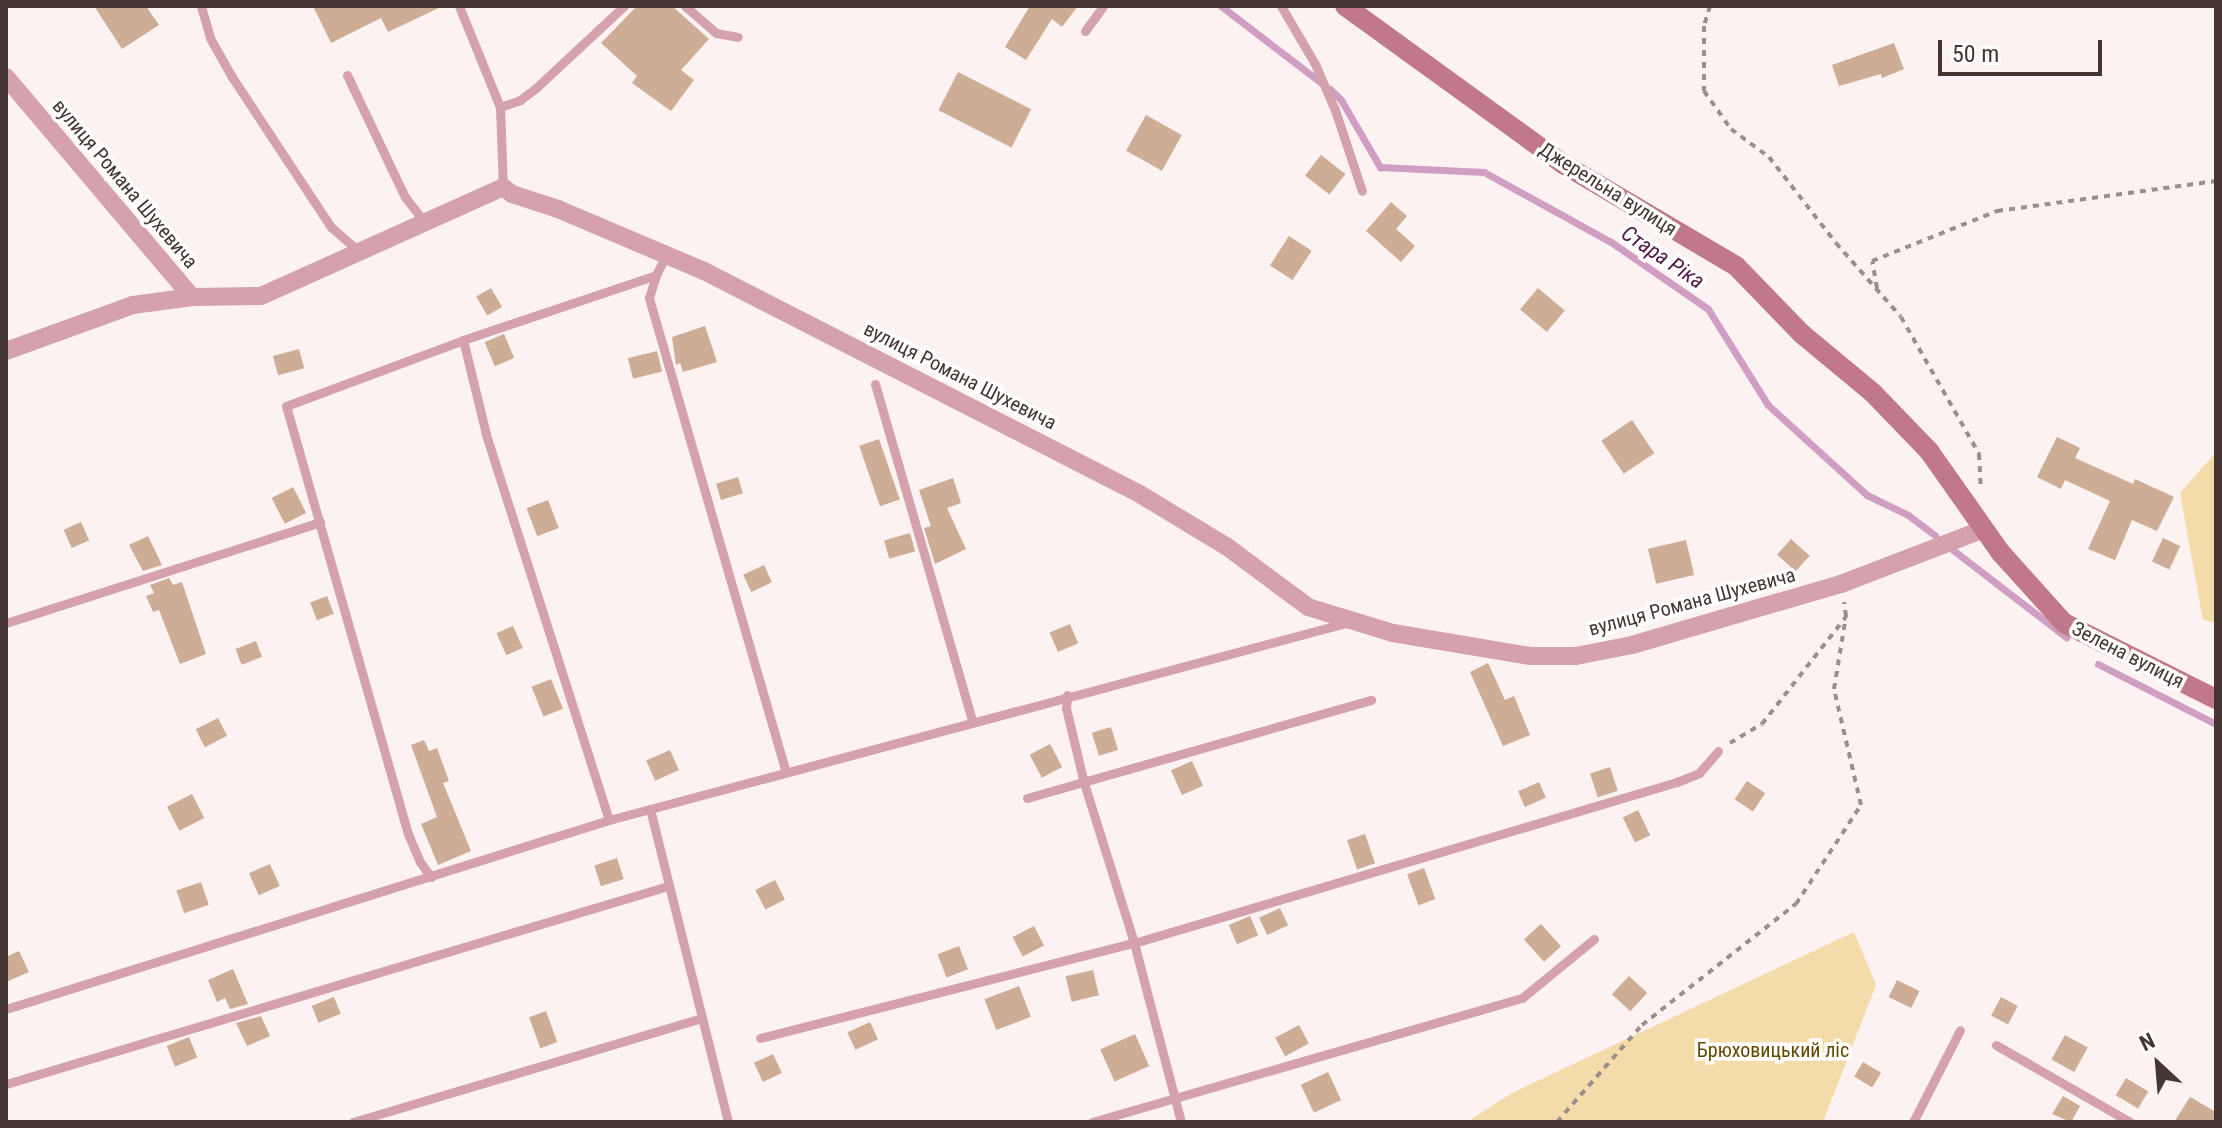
<!DOCTYPE html>
<meta charset="utf-8">
<style>
body{margin:0}
#map{position:relative;width:2222px;height:1128px;overflow:hidden;background:#fbf2f1;font-family:"Roboto Condensed",sans-serif}
div>[style]{position:absolute}
[style*='--x']{left:calc(var(--x)*1px);top:calc(var(--y)*1px);width:calc(var(--w)*1px);rotate:calc(var(--a)*1deg)}
.green>*{inset:0;background:#f4dbaa}
.stream>*{height:7px;margin:-3.5px;padding:0 3.5px;transform-origin:3.5px;border-radius:3.5px;background:#d09ec2}
.building>*{inset:0;background:#cdad96;transform-origin:0 0}
.path>*{height:4px;margin-top:-2px;transform-origin:0;background:repeating-linear-gradient(90deg,#9b8e8c 0 6px,transparent 0 12px)}
.lane>*{height:9px;margin:-4.5px;padding:0 4.5px;transform-origin:4.5px;border-radius:4.5px;background:#d4a1ad}
.street>*{height:18px;margin:-9px;padding:0 9px;transform-origin:9px;border-radius:9px;background:#d4a1ad}
.secondary>*{height:20px;margin:-10px;padding:0 10px;transform-origin:10px;border-radius:10px;background:#c0788a}
span{translate:-50% -50%;white-space:nowrap;text-align:center;line-height:1.15;-webkit-text-stroke:7px #fff;paint-order:stroke}
.street-label{font-size:20px;color:#463633}
.park-label{font-size:20px;color:#634801}
.water-label{font-size:22px;color:#531848;font-style:italic}
.frame{position:absolute;inset:0;border:8px solid #463633;pointer-events:none}
.north{position:absolute;left:2118px;top:1024px;width:80px;height:80px;-webkit-text-stroke:6px #fff;paint-order:stroke;rotate:334deg;font-size:22px;font-weight:700;line-height:32px;text-align:center;color:#463633}
.north::after{content:'';display:block;margin:auto;width:28px;height:36px;background:#463633;clip-path:polygon(50% 0,100% 100%,50% 72%,0 100%)}
.scale{position:absolute;left:1938px;top:40px;width:164px;height:36px;box-sizing:border-box;border:4px solid #463633;border-top:0;padding-left:10px;font-size:24px;line-height:28px;white-space:nowrap;color:#463633;-webkit-text-stroke:6px #fff;paint-order:stroke}
</style>
<div id="map">
<div class="green">
<i style="clip-path:polygon(2216px 452px,2216px 623px,2203px 620px,2180px 493px)"></i>
<i style="clip-path:polygon(1854px 932px,1876px 985px,1823px 1122px,1467px 1122px,1512px 1093px)"></i>
</div>
<div class="stream">
<i style="--x:1221;--y:6;--w:125;--a:37.5"></i>
<i style="--x:1330;--y:89;--w:16;--a:45"></i>
<i style="--x:1341;--y:100;--w:78;--a:59.8"></i>
<i style="--x:1380;--y:167;--w:104;--a:2.8"></i>
<i style="--x:1484;--y:172;--w:145;--a:28.9"></i>
<i style="--x:1611;--y:242;--w:118;--a:34.6"></i>
<i style="--x:1708;--y:309;--w:113;--a:58"></i>
<i style="--x:1768;--y:405;--w:134;--a:42.3"></i>
<i style="--x:1867;--y:495;--w:46;--a:26"></i>
<i style="--x:1908;--y:515;--w:34;--a:37"></i>
<i style="--x:1953;--y:550;--w:143;--a:37.6"></i>
<i style="--x:2098;--y:664;--w:132;--a:27"></i>
</div>
<div class="building">
<i style="clip-path:polygon(94px 6px,146px 6px,159px 25px,122px 49px)"></i>
<i style="clip-path:polygon(313px 6px,443px 6px,388px 32px,381px 18px,331px 43px)"></i>
<i style="clip-path:polygon(637px 6px,672px 6px,709px 39px,681px 70px,694px 80px,671px 111px,632px 83px,637px 76px,601px 43px)"></i>
<i style="clip-path:polygon(1030px 6px,1078px 6px,1062px 27px,1052px 19px,1026px 60px,1005px 47px)"></i>
<i style="clip-path:polygon(1894px 43px,1904px 69px,1882px 78px,1881px 74px,1839px 86px,1832px 65px)"></i>
<i style="left:958px;top:72px;width:82px;height:43px;rotate:27deg"></i>
<i style="left:1146px;top:115px;width:41px;height:41px;rotate:29deg"></i>
<i style="left:1321px;top:155px;width:31px;height:26px;rotate:38deg"></i>
<i style="clip-path:polygon(1391px 202px,1407px 216px,1396px 229px,1415px 246px,1401px 262px,1366px 231px)"></i>
<i style="left:1289px;top:236px;width:27px;height:35px;rotate:33deg"></i>
<i style="left:491px;top:288px;width:22px;height:17px;rotate:60deg"></i>
<i style="left:1538px;top:288px;width:35px;height:28px;rotate:40deg"></i>
<i style="clip-path:polygon(705px 326px,717px 362px,683px 372px,680px 363px,676px 365px,672px 337px)"></i>
<i style="left:504px;top:334px;width:26px;height:21px;rotate:67deg"></i>
<i style="left:299px;top:349px;width:20px;height:27px;rotate:75deg"></i>
<i style="left:657px;top:351px;width:21px;height:30px;rotate:76deg"></i>
<i style="left:1632px;top:420px;width:40px;height:37px;rotate:56deg"></i>
<i style="clip-path:polygon(2057px 437px,2080px 448px,2075px 458px,2133px 484px,2135px 479px,2174px 497px,2157px 531px,2132px 520px,2115px 560px,2088px 549px,2110px 501px,2065px 480px,2061px 489px,2037px 477px)"></i>
<i style="left:879px;top:439px;width:64px;height:21px;rotate:71deg"></i>
<i style="left:738px;top:477px;width:17px;height:23px;rotate:73deg"></i>
<i style="clip-path:polygon(953px 478px,961px 503px,947px 508px,966px 549px,935px 564px,924px 528px,931px 526px,919px 490px)"></i>
<i style="left:293px;top:487px;width:29px;height:24px;rotate:63deg"></i>
<i style="left:548px;top:500px;width:30px;height:23px;rotate:69deg"></i>
<i style="left:81px;top:522px;width:20px;height:19px;rotate:66deg"></i>
<i style="left:910px;top:533px;width:19px;height:27px;rotate:74deg"></i>
<i style="clip-path:polygon(148px 536px,162px 565px,143px 571px,129px 545px)"></i>
<i style="left:2163px;top:538px;width:19px;height:26px;rotate:25deg"></i>
<i style="left:1791px;top:539px;width:25px;height:21px;rotate:42deg"></i>
<i style="left:1686px;top:540px;width:36px;height:39px;rotate:77deg"></i>
<i style="left:764px;top:565px;width:19px;height:23px;rotate:65deg"></i>
<i style="clip-path:polygon(169px 578px,173px 585px,182px 582px,206px 654px,180px 664px,159px 610px,153px 612px,146px 596px,154px 593px,150px 585px)"></i>
<i style="left:327px;top:596px;width:19px;height:18px;rotate:69deg"></i>
<i style="left:1070px;top:624px;width:21px;height:22px;rotate:67deg"></i>
<i style="left:513px;top:626px;width:24px;height:18px;rotate:66deg"></i>
<i style="left:256px;top:641px;width:17px;height:22px;rotate:69deg"></i>
<i style="clip-path:polygon(1488px 663px,1505px 700px,1514px 696px,1530px 735px,1503px 746px,1470px 672px)"></i>
<i style="left:551px;top:679px;width:32px;height:21px;rotate:68deg"></i>
<i style="left:218px;top:718px;width:20px;height:25px;rotate:63deg"></i>
<i style="left:1111px;top:727px;width:24px;height:20px;rotate:73deg"></i>
<i style="clip-path:polygon(424px 740px,429px 751px,437px 748px,449px 781px,443px 783px,471px 851px,438px 865px,421px 824px,437px 817px,411px 745px)"></i>
<i style="left:1050px;top:744px;width:26px;height:23px;rotate:62deg"></i>
<i style="left:670px;top:750px;width:22px;height:26px;rotate:66deg"></i>
<i style="left:1192px;top:761px;width:27px;height:23px;rotate:66deg"></i>
<i style="left:1610px;top:767px;width:25px;height:21px;rotate:72deg"></i>
<i style="left:1747px;top:781px;width:22px;height:22px;rotate:34deg"></i>
<i style="left:1539px;top:782px;width:17px;height:23px;rotate:66deg"></i>
<i style="left:192px;top:794px;width:27px;height:28px;rotate:63deg"></i>
<i style="left:1638px;top:810px;width:28px;height:17px;rotate:64deg"></i>
<i style="left:1365px;top:834px;width:31px;height:19px;rotate:71deg"></i>
<i style="left:617px;top:858px;width:22px;height:24px;rotate:72deg"></i>
<i style="left:270px;top:864px;width:24px;height:23px;rotate:66deg"></i>
<i style="left:1424px;top:868px;width:33px;height:18px;rotate:70deg"></i>
<i style="left:775px;top:880px;width:22px;height:22px;rotate:63deg"></i>
<i style="left:201px;top:882px;width:24px;height:26px;rotate:71deg"></i>
<i style="left:1280px;top:908px;width:19px;height:23px;rotate:65deg"></i>
<i style="left:1250px;top:916px;width:21px;height:23px;rotate:67deg"></i>
<i style="left:1541px;top:924px;width:30px;height:23px;rotate:48deg"></i>
<i style="left:1034px;top:926px;width:22px;height:24px;rotate:63deg"></i>
<i style="left:959px;top:946px;width:25px;height:23px;rotate:69deg"></i>
<i style="clip-path:polygon(19px 951px,29px 972px,6px 982px,6px 957px)"></i>
<i style="clip-path:polygon(233px 969px,248px 1004px,230px 1009px,225px 998px,217px 1002px,208px 980px)"></i>
<i style="left:1093px;top:970px;width:26px;height:28px;rotate:77deg"></i>
<i style="left:1629px;top:976px;width:25px;height:25px;rotate:43deg"></i>
<i style="left:1897px;top:980px;width:25px;height:19px;rotate:26deg"></i>
<i style="left:1019px;top:986px;width:33px;height:37px;rotate:69deg"></i>
<i style="left:334px;top:997px;width:18px;height:24px;rotate:68deg"></i>
<i style="left:2001px;top:997px;width:19px;height:21px;rotate:28deg"></i>
<i style="left:546px;top:1011px;width:33px;height:18px;rotate:70deg"></i>
<i style="clip-path:polygon(261px 1016px,270px 1036px,247px 1046px,236px 1023px)"></i>
<i style="left:870px;top:1022px;width:19px;height:25px;rotate:65deg"></i>
<i style="left:1299px;top:1025px;width:21px;height:27px;rotate:62deg"></i>
<i style="left:1135px;top:1034px;width:35px;height:38px;rotate:66deg"></i>
<i style="left:2065px;top:1035px;width:26px;height:28px;rotate:29deg"></i>
<i style="left:189px;top:1037px;width:22px;height:24px;rotate:68deg"></i>
<i style="left:773px;top:1054px;width:21px;height:21px;rotate:65deg"></i>
<i style="left:1863px;top:1062px;width:21px;height:17px;rotate:31deg"></i>
<i style="left:1328px;top:1072px;width:31px;height:30px;rotate:65deg"></i>
<i style="left:2126px;top:1078px;width:26px;height:20px;rotate:31deg"></i>
<i style="clip-path:polygon(2063px 1096px,2080px 1106px,2071px 1122px,2052px 1114px)"></i>
<i style="clip-path:polygon(2190px 1097px,2216px 1112px,2216px 1122px,2174px 1122px)"></i>
</div>
<div class="path">
<i style="--x:1710;--y:6;--w:21;--a:107"></i>
<i style="--x:1704;--y:26;--w:65;--a:90"></i>
<i style="--x:1704;--y:91;--w:47;--a:54.6"></i>
<i style="--x:1731;--y:129;--w:47;--a:36.4"></i>
<i style="--x:1769;--y:157;--w:109;--a:52.1"></i>
<i style="--x:1836;--y:243;--w:98;--a:48.7"></i>
<i style="--x:1901;--y:317;--w:158;--a:60.3"></i>
<i style="--x:1979;--y:454;--w:33;--a:87"></i>
<i style="--x:1877;--y:288;--w:27;--a:-100"></i>
<i style="--x:1872;--y:261;--w:135;--a:-21.8"></i>
<i style="--x:1997;--y:211;--w:221;--a:-7.8"></i>
<i style="--x:1730;--y:743;--w:37;--a:-31"></i>
<i style="--x:1762;--y:724;--w:135;--a:-51.9"></i>
<i style="--x:1557;--y:1122;--w:129;--a:-48.8"></i>
<i style="--x:1642;--y:1025;--w:196;--a:-38.2"></i>
<i style="--x:1796;--y:904;--w:118;--a:-56.7"></i>
<i style="--x:1861;--y:805;--w:119;--a:-103.1"></i>
<i style="--x:1834;--y:689;--w:74;--a:-80.7"></i>
<i style="--x:1846;--y:616;--w:14;--a:-98"></i>
</div>
<div class="lane">
<i style="--x:201;--y:6;--w:33;--a:74"></i>
<i style="--x:210;--y:38;--w:45;--a:60.6"></i>
<i style="--x:232;--y:77;--w:180;--a:56.6"></i>
<i style="--x:331;--y:227;--w:37;--a:41"></i>
<i style="--x:459;--y:6;--w:109;--a:67.9"></i>
<i style="--x:500;--y:107;--w:80;--a:87.9"></i>
<i style="--x:685;--y:6;--w:41;--a:41.1"></i>
<i style="--x:716;--y:33;--w:22;--a:10"></i>
<i style="--x:1281;--y:6;--w:67;--a:59.6"></i>
<i style="--x:1315;--y:64;--w:50;--a:66.5"></i>
<i style="--x:1335;--y:110;--w:85;--a:71.6"></i>
<i style="--x:1085;--y:31;--w:31;--a:-54"></i>
<i style="--x:347;--y:75;--w:135;--a:64.6"></i>
<i style="--x:405;--y:197;--w:29;--a:52"></i>
<i style="--x:500;--y:107;--w:21;--a:-19"></i>
<i style="--x:520;--y:100;--w:21;--a:-37"></i>
<i style="--x:537;--y:87;--w:119;--a:-43"></i>
<i style="--x:656;--y:275;--w:24;--a:107"></i>
<i style="--x:649;--y:298;--w:493;--a:73.9"></i>
<i style="--x:875;--y:384;--w:351;--a:73.9"></i>
<i style="--x:6;--y:623;--w:330;--a:-17.8"></i>
<i style="--x:1067;--y:695;--w:13;--a:94"></i>
<i style="--x:1066;--y:708;--w:77;--a:76.5"></i>
<i style="--x:1084;--y:783;--w:168;--a:72.6"></i>
<i style="--x:1134;--y:943;--w:185;--a:75.3"></i>
<i style="--x:1027;--y:798;--w:358;--a:-15.9"></i>
<i style="--x:650;--y:809;--w:323;--a:76"></i>
<i style="--x:609;--y:820;--w:405;--a:-107.7"></i>
<i style="--x:486;--y:434;--w:97;--a:-103.7"></i>
<i style="--x:463;--y:340;--w:204;--a:-18.6"></i>
<i style="--x:656;--y:275;--w:22;--a:-63"></i>
<i style="--x:431;--y:877;--w:19;--a:-126"></i>
<i style="--x:420;--y:862;--w:30;--a:-113"></i>
<i style="--x:408;--y:834;--w:445;--a:-105.9"></i>
<i style="--x:286;--y:406;--w:189;--a:-20.4"></i>
<i style="--x:6;--y:1009;--w:632;--a:-17.4"></i>
<i style="--x:609;--y:820;--w:763;--a:-14.97"></i>
<i style="--x:760;--y:1038;--w:386;--a:-14.3"></i>
<i style="--x:1134;--y:943;--w:566;--a:-16.52"></i>
<i style="--x:1677;--y:782;--w:24;--a:-22"></i>
<i style="--x:1699;--y:773;--w:29;--a:-49"></i>
<i style="--x:1996;--y:1045;--w:155;--a:29.9"></i>
<i style="--x:6;--y:1084;--w:691;--a:-16.65"></i>
<i style="--x:353;--y:1122;--w:364;--a:-16.6"></i>
<i style="--x:1092;--y:1122;--w:448;--a:-16.1"></i>
<i style="--x:1522;--y:998;--w:93;--a:-39.3"></i>
<i style="--x:1913;--y:1122;--w:103;--a:-62.9"></i>
</div>
<div class="street">
<i style="--x:6;--y:77;--w:288;--a:49.8"></i>
<i style="--x:6;--y:351;--w:135;--a:-19.9"></i>
<i style="--x:133;--y:305;--w:60;--a:-7.7"></i>
<i style="--x:192;--y:297;--w:69;--a:-0.8"></i>
<i style="--x:261;--y:296;--w:265;--a:-24.2"></i>
<i style="--x:503;--y:187;--w:11;--a:38"></i>
<i style="--x:512;--y:194;--w:48;--a:18.1"></i>
<i style="--x:558;--y:209;--w:159;--a:23"></i>
<i style="--x:704;--y:271;--w:487;--a:27.1"></i>
<i style="--x:1138;--y:493;--w:103;--a:31.1"></i>
<i style="--x:1226;--y:546;--w:102;--a:36.6"></i>
<i style="--x:1308;--y:607;--w:89;--a:17"></i>
<i style="--x:1393;--y:633;--w:139;--a:9.5"></i>
<i style="--x:1530;--y:656;--w:46;--a:0"></i>
<i style="--x:1576;--y:656;--w:57;--a:-11.1"></i>
<i style="--x:1632;--y:645;--w:218;--a:-16.3"></i>
<i style="--x:1841;--y:584;--w:153;--a:-21"></i>
</div>
<div class="secondary">
<i style="--x:1345;--y:6;--w:269;--a:35.9"></i>
<i style="--x:1563;--y:164;--w:201;--a:30.5"></i>
<i style="--x:1736;--y:266;--w:95;--a:45.9"></i>
<i style="--x:1802;--y:334;--w:92;--a:39.7"></i>
<i style="--x:1873;--y:393;--w:81;--a:46"></i>
<i style="--x:1929;--y:451;--w:125;--a:54.8"></i>
<i style="--x:2001;--y:553;--w:94;--a:48"></i>
<i style="--x:2064;--y:623;--w:170;--a:26.6"></i>
</div>
<div class="street-label">
<span style="left:125px;top:184px;rotate:50deg">вулиця Романа Шухевича</span>
<span style="left:1608px;top:189px;rotate:32deg">Джерельна вулиця</span>
<span style="left:960px;top:376px;rotate:27deg">вулиця Романа Шухевича</span>
<span style="left:1692px;top:602px;rotate:-15deg">вулиця Романа Шухевича</span>
<span style="left:2128px;top:655px;rotate:27deg">Зелена вулиця</span>
</div>
<div class="park-label">
<span style="left:1773px;top:1050px">Брюховицький ліс</span>
</div>
<div class="water-label">
<span style="left:1663px;top:257px;rotate:34deg">Стара Ріка</span>
</div>
<div class="frame"></div>
<div class="north">N</div>
<div class="scale">50 m</div>
</div>
